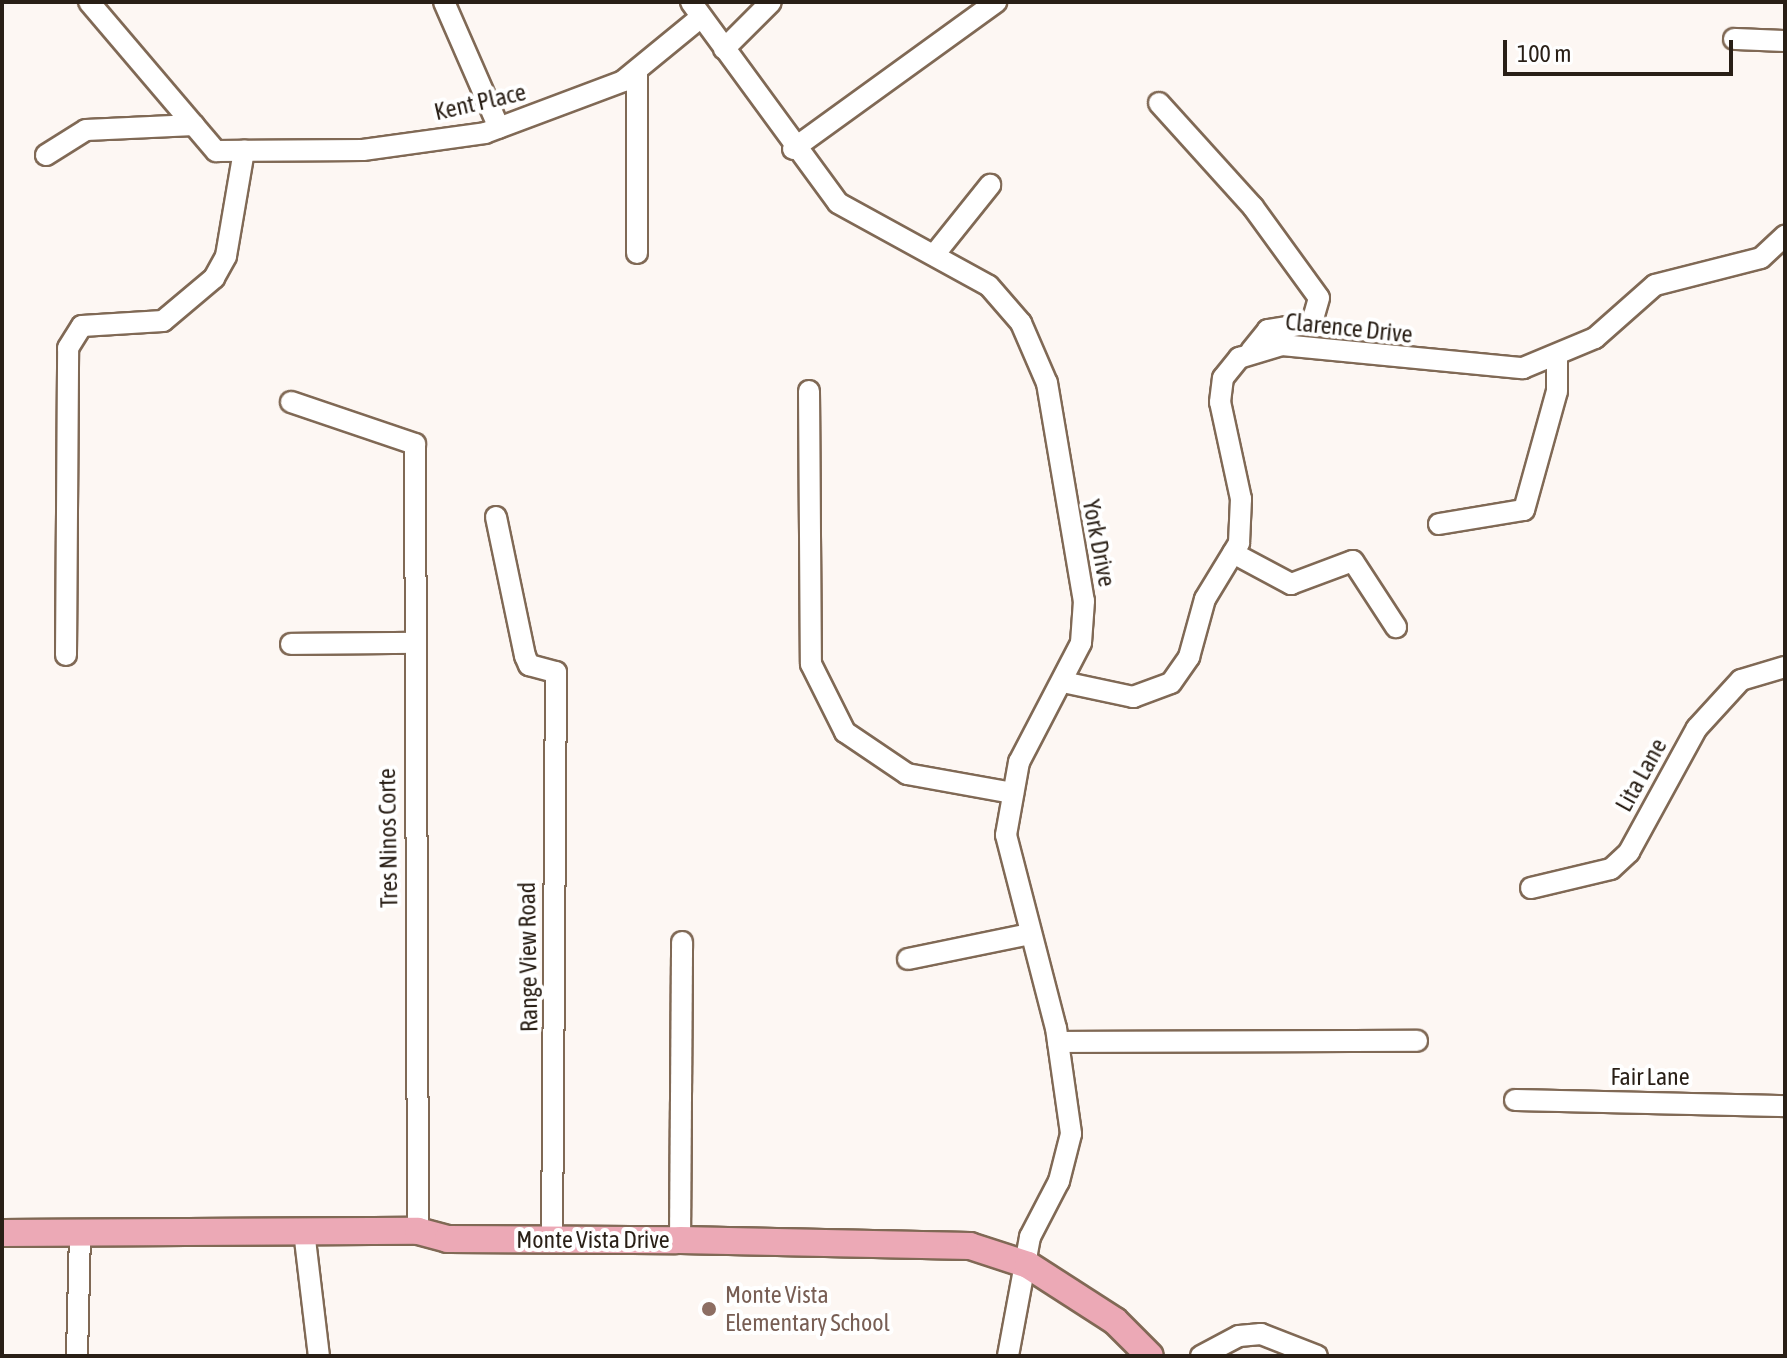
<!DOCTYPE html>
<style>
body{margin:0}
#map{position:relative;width:1787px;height:1358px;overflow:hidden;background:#fdf7f3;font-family:"Asap Condensed",sans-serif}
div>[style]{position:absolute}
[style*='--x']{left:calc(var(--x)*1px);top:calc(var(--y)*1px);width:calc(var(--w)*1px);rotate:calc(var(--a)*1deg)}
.roads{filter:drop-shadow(2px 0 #806955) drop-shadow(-2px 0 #806955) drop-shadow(0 2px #806955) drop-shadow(0 -2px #806955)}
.minor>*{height:20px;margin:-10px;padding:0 10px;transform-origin:10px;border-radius:10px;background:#fff}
.major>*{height:26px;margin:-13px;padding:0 13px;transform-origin:13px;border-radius:13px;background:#eca9b6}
.dots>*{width:22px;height:22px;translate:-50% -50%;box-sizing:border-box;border:4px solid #fff;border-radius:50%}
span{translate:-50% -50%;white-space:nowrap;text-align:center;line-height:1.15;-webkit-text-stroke:8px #fff;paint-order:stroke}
.street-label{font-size:24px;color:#291f16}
.education-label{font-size:24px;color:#785e54}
.left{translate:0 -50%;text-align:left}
.frame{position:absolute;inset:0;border:4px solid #291f16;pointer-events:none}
.scale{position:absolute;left:1503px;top:40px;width:230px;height:36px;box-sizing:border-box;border:4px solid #291f16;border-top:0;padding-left:10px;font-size:24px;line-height:28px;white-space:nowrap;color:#291f16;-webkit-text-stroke:6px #fff;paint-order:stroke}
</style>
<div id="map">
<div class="roads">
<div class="minor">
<i style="--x:89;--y:2;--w:196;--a:49.6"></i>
<i style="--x:216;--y:151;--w:147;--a:-0.4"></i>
<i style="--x:363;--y:150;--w:123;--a:-7.9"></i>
<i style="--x:485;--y:133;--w:147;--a:-20.6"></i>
<i style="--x:623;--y:81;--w:99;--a:-39.3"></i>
<i style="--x:444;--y:2;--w:137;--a:66.4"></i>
<i style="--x:691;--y:2;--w:249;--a:53.8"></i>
<i style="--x:838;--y:203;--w:172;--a:28.8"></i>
<i style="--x:989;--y:286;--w:49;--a:49.1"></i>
<i style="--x:1021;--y:323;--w:65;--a:66.6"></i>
<i style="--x:1047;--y:383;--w:221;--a:80.4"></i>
<i style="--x:1084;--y:601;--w:42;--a:94.1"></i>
<i style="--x:1081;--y:643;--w:134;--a:117.5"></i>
<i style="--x:1019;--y:762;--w:74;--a:100.1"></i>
<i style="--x:1006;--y:835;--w:199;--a:75.5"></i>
<i style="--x:1056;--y:1028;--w:107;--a:81.9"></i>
<i style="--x:1071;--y:1134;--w:49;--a:104.3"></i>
<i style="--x:1059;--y:1181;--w:63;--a:117.4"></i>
<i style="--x:1030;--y:1237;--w:121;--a:100.5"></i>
<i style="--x:1734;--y:39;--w:51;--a:2.2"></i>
<i style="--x:724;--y:49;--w:66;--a:-45"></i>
<i style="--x:637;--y:72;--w:181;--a:90"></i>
<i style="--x:1159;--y:103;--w:140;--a:47.9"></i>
<i style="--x:1253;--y:207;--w:112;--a:54"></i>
<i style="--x:1319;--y:298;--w:26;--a:106"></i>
<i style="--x:1312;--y:323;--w:45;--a:171"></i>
<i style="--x:1268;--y:330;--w:27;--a:129"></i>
<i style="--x:793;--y:149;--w:251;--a:-35.9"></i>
<i style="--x:46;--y:155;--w:47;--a:-32"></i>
<i style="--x:86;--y:130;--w:108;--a:-2.7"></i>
<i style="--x:934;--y:255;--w:90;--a:-51.3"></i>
<i style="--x:809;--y:391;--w:273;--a:89.6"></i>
<i style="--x:811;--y:664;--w:76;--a:63.4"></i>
<i style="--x:845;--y:732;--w:75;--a:34.1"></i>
<i style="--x:907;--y:774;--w:108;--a:10.2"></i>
<i style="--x:291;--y:402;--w:131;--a:18.7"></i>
<i style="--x:415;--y:444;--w:787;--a:89.78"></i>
<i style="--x:496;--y:517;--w:142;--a:78.2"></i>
<i style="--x:525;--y:656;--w:10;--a:66"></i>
<i style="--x:529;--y:665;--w:28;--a:15"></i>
<i style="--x:556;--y:672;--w:569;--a:90.4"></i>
<i style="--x:1439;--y:524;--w:86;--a:-9.4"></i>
<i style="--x:1524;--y:510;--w:123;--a:-74.5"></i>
<i style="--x:1557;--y:391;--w:32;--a:-90"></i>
<i style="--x:1233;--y:553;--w:66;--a:28.1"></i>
<i style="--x:1291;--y:584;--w:66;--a:-20.4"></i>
<i style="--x:1353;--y:561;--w:79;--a:56.9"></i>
<i style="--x:291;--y:644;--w:120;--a:-0.5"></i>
<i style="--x:66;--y:655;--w:307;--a:-89.6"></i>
<i style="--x:68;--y:348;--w:26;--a:-58"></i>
<i style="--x:82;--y:326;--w:81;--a:-3.5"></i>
<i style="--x:163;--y:321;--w:67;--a:-40.1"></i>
<i style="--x:214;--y:278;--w:25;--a:-61"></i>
<i style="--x:226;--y:256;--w:107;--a:-80.3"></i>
<i style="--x:1063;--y:682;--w:72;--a:12.1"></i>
<i style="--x:1133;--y:697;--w:40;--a:-20.2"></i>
<i style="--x:1171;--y:683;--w:32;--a:-55"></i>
<i style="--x:1189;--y:657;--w:60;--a:-74.6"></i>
<i style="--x:1205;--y:599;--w:66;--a:-58.7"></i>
<i style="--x:1239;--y:543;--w:44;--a:-87.4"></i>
<i style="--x:1241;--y:499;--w:99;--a:-102.2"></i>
<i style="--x:1220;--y:402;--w:24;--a:-83"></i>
<i style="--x:1223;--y:378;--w:26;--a:-51"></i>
<i style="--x:1239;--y:358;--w:45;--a:-16.8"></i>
<i style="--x:1282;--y:345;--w:242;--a:5.5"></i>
<i style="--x:1523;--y:368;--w:78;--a:-22.6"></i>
<i style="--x:1595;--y:338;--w:80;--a:-41.5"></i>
<i style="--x:1655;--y:285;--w:109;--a:-14.3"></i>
<i style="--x:1761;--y:258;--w:33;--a:-43"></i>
<i style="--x:1531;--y:888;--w:82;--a:-13.4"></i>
<i style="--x:1611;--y:869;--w:25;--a:-43"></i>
<i style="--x:1629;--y:852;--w:141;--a:-61.3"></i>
<i style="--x:1697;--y:728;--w:65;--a:-47.5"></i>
<i style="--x:1741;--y:680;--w:46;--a:-16.5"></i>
<i style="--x:908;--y:959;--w:125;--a:-11.6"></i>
<i style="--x:1058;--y:1042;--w:359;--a:-0.2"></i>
<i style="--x:1515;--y:1100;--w:270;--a:1.3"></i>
<i style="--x:304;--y:1231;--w:126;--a:83.2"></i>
<i style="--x:680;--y:1240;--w:298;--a:-89.6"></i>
<i style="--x:77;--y:1356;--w:125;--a:-88.6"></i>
<i style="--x:1201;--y:1356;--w:43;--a:-27.8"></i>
<i style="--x:1239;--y:1336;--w:22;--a:-5"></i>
<i style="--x:1261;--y:1334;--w:60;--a:21.4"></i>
</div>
<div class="major">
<i style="--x:2;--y:1233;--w:416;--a:-0.3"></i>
<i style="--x:418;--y:1231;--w:31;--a:15"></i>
<i style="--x:448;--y:1239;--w:228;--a:0.3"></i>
<i style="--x:680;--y:1240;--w:290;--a:1.2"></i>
<i style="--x:970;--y:1246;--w:61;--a:18.1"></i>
<i style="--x:1028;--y:1265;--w:103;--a:32.8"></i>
<i style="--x:1115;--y:1321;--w:49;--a:45"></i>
</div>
</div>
<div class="dots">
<i style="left:709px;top:1309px;background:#8d6e63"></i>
</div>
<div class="street-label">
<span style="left:480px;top:102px;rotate:-13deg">Kent Place</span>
<span style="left:1349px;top:328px;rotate:6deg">Clarence Drive</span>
<span style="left:1099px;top:543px;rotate:79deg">York Drive</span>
<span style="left:1641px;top:775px;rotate:-61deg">Lita Lane</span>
<span style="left:388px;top:838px;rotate:-91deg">Tres Ninos Corte</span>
<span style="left:528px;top:957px;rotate:-91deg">Range View Road</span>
<span style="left:1650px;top:1077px">Fair Lane</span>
<span style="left:593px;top:1240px">Monte Vista Drive</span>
</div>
<div class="education-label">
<span class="left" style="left:725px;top:1309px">Monte Vista<br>Elementary School</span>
</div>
<div class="frame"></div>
<div class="scale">100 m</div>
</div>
